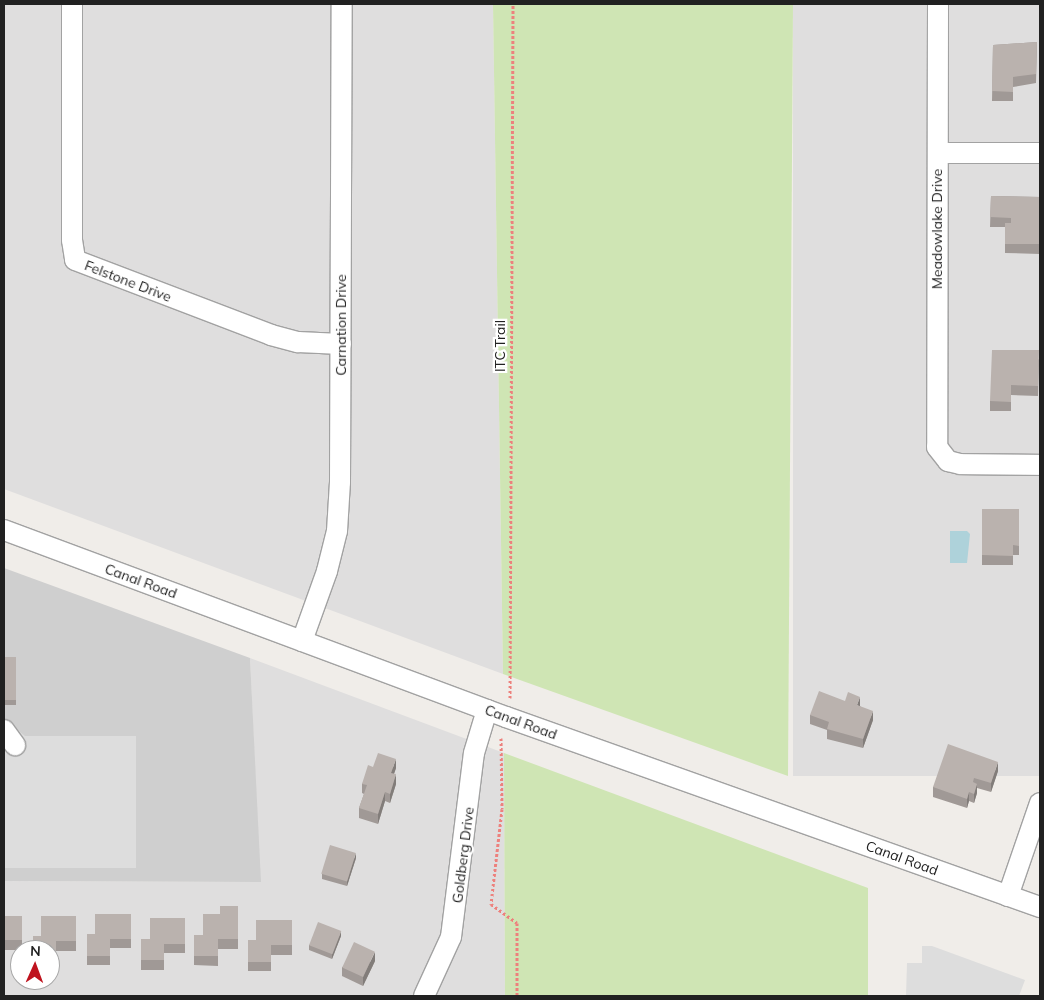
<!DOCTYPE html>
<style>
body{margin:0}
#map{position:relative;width:1044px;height:1000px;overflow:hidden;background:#f0ede9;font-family:Mulish,sans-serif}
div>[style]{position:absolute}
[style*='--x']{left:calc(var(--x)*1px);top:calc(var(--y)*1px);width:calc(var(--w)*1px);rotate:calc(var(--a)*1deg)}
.residential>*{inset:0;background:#dfdede;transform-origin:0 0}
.religious>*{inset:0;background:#cfcfcf}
.grass>*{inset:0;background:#cfe5b4}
.parking>*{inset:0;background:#ddd}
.water>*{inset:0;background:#aed2da}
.path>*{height:3px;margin-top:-1.5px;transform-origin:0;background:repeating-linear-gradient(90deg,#ed817d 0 2.5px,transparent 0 5px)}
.roads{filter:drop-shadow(1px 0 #a2a2a2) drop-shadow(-1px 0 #a2a2a2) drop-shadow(0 1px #a2a2a2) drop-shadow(0 -1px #a2a2a2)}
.minor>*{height:20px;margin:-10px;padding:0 10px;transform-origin:10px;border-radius:10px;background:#fff}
.wall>*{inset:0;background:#a09996;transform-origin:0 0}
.shaded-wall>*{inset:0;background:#827d7a}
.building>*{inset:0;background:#bab2ae;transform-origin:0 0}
span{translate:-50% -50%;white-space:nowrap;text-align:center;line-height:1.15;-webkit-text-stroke:4.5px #fff;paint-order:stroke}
.street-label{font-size:14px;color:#212121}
.frame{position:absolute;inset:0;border:5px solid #212121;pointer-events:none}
.north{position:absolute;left:10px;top:940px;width:50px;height:50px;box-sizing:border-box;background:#fff;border:1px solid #a6a6a6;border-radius:50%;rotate:2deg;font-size:14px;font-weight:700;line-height:20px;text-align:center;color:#212121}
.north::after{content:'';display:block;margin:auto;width:18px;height:22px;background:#bf131e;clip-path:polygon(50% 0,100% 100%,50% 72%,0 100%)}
</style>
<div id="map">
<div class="residential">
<i style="clip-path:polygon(4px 4px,493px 4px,503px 674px,4px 489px)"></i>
<i style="left:793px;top:4px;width:247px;height:772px"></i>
<i style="clip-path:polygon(evenodd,250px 658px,504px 753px,505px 996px,4px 996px,4px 881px,260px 882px,250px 658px,20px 950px,50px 950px,50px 980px,20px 980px,20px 950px)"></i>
</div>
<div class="religious">
<i style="clip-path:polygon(4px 568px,250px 658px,261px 882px,4px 881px)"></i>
</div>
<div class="grass">
<i style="clip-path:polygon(493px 4px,793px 4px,788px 776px,503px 674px)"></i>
<i style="clip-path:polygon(504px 753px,868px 888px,868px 996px,505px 996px)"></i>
</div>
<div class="parking">
<i style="clip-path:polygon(4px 719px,25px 736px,136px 736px,136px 868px,4px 868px)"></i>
<i style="clip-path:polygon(922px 946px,932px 946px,1025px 980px,1019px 996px,906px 996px,907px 963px,922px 963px)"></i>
</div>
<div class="water">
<i style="clip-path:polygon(950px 531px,967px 531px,970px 534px,967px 563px,950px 563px)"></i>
</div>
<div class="path">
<i style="--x:510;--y:698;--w:694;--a:-89.75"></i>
<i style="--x:501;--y:738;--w:71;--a:89.2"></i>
<i style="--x:502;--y:809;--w:96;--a:96.6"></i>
<i style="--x:491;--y:904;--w:32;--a:36"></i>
<i style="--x:517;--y:923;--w:73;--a:90"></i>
</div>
<div class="roads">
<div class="minor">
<i style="--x:72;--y:4;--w:236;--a:90"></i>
<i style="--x:72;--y:240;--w:20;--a:81"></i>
<i style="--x:75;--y:260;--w:210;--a:20.9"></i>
<i style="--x:271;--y:335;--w:28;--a:15"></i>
<i style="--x:298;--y:342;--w:43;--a:2.7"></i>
<i style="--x:938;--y:4;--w:443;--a:90.1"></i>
<i style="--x:937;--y:447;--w:18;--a:52"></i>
<i style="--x:948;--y:461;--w:12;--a:14"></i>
<i style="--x:960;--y:464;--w:80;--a:0.7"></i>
<i style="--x:938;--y:153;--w:102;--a:0"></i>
<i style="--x:4;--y:530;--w:536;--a:20.43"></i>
<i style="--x:506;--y:717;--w:567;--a:19.59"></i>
<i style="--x:302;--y:641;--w:74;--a:-70.3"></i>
<i style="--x:327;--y:571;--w:41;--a:-76"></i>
<i style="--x:337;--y:531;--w:49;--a:-86.5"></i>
<i style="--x:340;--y:482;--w:478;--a:-89.8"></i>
<i style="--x:4;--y:730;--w:19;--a:54"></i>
<i style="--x:1008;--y:896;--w:98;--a:-71"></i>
<i style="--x:424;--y:996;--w:65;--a:-65.4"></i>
<i style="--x:451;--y:937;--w:185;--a:-82.9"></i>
<i style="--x:474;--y:753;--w:45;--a:-73.2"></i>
</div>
</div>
<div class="wall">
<i style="clip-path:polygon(1037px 42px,1036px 83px,1013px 87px,1013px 101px,992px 101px,993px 45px)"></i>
<i style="clip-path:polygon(991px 196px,1040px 197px,1040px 254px,1005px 253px,1005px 227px,990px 227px)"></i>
<i style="clip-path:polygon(1039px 359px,1038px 396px,1011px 395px,1011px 411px,990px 411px,990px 401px)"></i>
<i style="clip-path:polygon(982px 509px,1019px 509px,1019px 555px,1013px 555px,1013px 565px,982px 565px)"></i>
<i style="left:4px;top:657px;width:12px;height:48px"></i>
<i style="clip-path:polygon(860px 706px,873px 720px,863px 748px,827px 739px,827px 730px,810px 724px,810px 715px)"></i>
<i style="clip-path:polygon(373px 767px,396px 768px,394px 774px,396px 784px,390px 803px,385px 801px,378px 824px,359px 818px,359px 808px,364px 794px,362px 793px,362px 784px)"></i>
<i style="clip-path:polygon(998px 771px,991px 792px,977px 788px,977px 793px,974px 803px,969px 801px,967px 808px,933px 797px,933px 787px)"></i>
<i style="clip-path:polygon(356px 858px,347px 886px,322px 879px,322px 874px)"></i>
<i style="clip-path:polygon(238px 906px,238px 949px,218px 949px,218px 966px,194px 965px,194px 935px,203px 935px,220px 914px)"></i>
<i style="clip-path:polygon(131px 914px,131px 948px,110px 948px,110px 965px,87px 965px,87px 934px,95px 934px)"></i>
<i style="left:4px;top:916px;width:18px;height:34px"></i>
<i style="clip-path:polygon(76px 916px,76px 951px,56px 951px,56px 967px,50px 967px,50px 950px,41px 936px)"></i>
<i style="clip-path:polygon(185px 918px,185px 953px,164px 953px,164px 970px,141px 970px,141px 939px,150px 939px)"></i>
<i style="clip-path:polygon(292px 920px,292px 955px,271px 955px,271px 971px,248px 971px,248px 940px,256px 940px)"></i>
<i style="clip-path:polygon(341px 936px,332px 959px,309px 950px,309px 945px)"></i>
<i style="clip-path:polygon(375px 961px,363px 986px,342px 976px,342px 967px)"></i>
</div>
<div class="shaded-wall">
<i style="clip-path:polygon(860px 697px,860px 707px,857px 705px)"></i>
<i style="clip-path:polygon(873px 711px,873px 720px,863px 748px,863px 739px)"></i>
<i style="clip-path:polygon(396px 759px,396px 768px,391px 782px,391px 773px)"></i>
<i style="clip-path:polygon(998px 762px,998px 771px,991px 792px,991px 783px)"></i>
<i style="clip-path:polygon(396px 774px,396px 784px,390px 803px,390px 794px)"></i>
<i style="clip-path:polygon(977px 784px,977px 793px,974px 803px,974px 794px)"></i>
<i style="clip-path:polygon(385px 792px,385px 801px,378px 824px,378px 814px)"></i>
<i style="clip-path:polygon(969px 792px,969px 801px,967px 808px,967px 799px)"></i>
<i style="clip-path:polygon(356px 853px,356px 858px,347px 886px,347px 881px)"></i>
<i style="clip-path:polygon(341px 931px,341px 936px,332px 959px,332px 954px)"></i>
<i style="clip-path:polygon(375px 952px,375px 961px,363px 986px,363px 977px)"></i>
</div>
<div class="building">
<i style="clip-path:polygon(1037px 42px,1036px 74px,1013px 77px,1013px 92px,992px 91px,993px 45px)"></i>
<i style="clip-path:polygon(991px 196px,1040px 197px,1040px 244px,1005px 244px,1005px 223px,1011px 223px,1011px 218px,990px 217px)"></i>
<i style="clip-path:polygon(992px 350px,1039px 350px,1038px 386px,1011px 385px,1011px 402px,990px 401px)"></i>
<i style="clip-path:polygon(982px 509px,1019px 509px,1019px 546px,1013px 545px,1013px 556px,982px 555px)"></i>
<i style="left:4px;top:657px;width:12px;height:43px"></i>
<i style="clip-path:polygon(819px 691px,845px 701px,848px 692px,860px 697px,857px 705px,873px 711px,863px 739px,827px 729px,829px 722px,810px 715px)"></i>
<i style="clip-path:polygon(948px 744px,998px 762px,991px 783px,974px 778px,973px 782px,977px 784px,974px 794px,969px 792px,967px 799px,933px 787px)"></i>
<i style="clip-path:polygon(378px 753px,396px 759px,391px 773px,396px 774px,390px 794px,385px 792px,378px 814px,359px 808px,367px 785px,362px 784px,368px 765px,373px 767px)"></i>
<i style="left:330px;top:845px;width:27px;height:30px;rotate:17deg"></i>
<i style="clip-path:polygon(220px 906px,238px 906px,238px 939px,218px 939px,218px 956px,194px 956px,194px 935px,203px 935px,203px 914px,220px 914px)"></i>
<i style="clip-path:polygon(95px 914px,131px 914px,131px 939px,110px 939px,110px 956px,87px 956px,87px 934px,95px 934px)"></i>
<i style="left:4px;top:916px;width:18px;height:24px"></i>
<i style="clip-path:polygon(41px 916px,76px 916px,76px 941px,56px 941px,56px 958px,50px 958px,50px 950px,33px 950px,33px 936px,41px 936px)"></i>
<i style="clip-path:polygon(150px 918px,185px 918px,185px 944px,164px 944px,164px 960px,141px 960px,141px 939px,150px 939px)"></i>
<i style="clip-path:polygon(256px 920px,292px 920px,292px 945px,271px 945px,271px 962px,248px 962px,248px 940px,256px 940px)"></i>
<i style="left:318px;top:922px;width:25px;height:25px;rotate:21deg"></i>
<i style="left:354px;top:942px;width:23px;height:28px;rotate:25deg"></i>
</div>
<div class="street-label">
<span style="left:937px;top:229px;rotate:-90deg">Meadowlake Drive</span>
<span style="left:128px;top:281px;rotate:21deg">Felstone Drive</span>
<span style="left:341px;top:325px;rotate:-90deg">Carnation Drive</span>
<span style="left:500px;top:346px;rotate:-90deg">ITC Trail</span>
<span style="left:141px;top:581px;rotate:20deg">Canal Road</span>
<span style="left:521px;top:722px;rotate:20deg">Canal Road</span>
<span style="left:463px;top:855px;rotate:-83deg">Goldberg Drive</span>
<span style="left:902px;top:858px;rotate:20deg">Canal Road</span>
</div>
<div class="frame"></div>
<div class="north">N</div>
</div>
